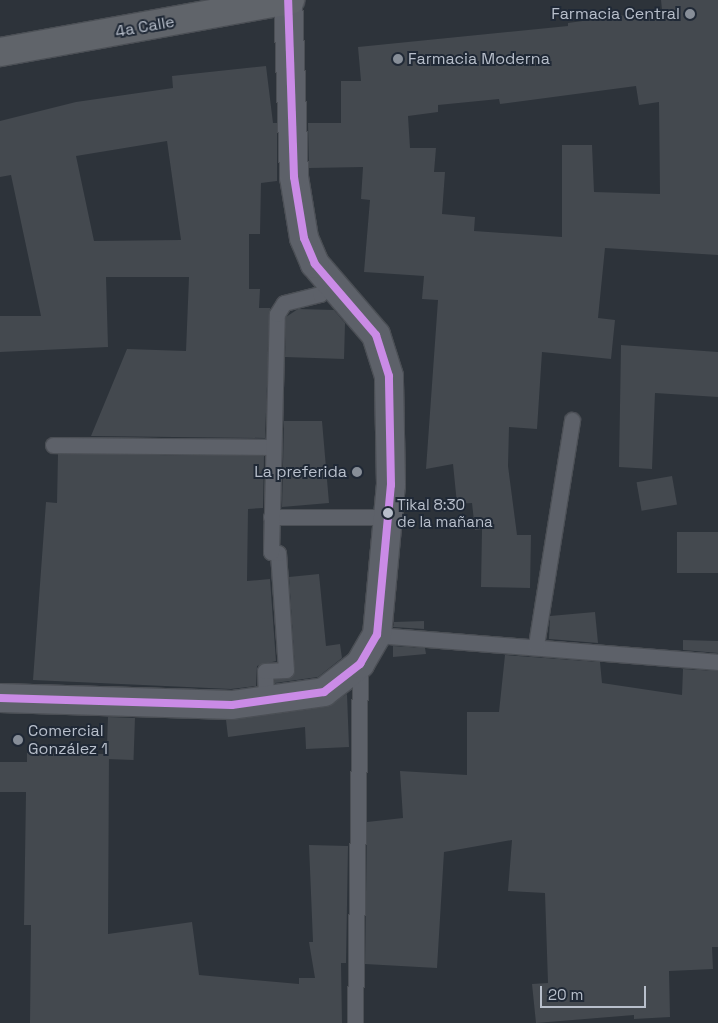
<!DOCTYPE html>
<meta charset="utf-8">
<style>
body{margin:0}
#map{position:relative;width:718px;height:1023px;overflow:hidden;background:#2d333a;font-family:"Space Grotesk",sans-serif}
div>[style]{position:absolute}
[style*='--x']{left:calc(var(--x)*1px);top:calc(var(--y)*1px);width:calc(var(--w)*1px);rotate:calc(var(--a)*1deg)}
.building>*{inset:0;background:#44494f;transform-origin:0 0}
.roads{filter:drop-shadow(1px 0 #4b4f55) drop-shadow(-1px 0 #4b4f55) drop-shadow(0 1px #4b4f55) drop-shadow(0 -1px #4b4f55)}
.service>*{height:15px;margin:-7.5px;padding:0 7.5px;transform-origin:7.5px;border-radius:7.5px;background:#5d6169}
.minor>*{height:28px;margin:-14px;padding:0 14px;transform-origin:14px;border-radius:14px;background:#5d6169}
.primary>*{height:28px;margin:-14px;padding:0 14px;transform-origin:14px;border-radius:14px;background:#60646a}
.bus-1>*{height:8px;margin:-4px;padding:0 4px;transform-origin:4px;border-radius:4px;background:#ca8be6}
.dots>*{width:14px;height:14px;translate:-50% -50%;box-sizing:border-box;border:2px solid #202936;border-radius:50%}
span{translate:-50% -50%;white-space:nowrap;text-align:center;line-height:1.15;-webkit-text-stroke:4px #202936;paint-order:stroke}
.bus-label{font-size:15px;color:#b8bfcb}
.left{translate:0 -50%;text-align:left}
.poi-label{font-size:16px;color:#b8bfcb}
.right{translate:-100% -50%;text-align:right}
.street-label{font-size:16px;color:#b8bfcb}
.scale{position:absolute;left:540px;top:986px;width:106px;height:22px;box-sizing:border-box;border:2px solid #b8bfcb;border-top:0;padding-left:6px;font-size:15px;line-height:18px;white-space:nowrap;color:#b8bfcb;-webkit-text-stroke:4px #202936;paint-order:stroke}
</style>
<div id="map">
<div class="building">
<i style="clip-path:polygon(evenodd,661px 0,718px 0,718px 255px,605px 248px,598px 318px,615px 320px,611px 359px,542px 352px,537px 429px,509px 427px,508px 466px,517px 535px,531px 535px,530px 588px,481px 587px,482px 529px,475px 530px,472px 503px,457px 504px,453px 464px,426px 469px,438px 300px,422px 299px,424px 276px,364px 272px,370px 200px,361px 199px,363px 167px,309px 168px,308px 123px,341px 123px,341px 81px,361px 81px,358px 47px,568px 26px,568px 23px,662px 10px,661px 0,636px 86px,639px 105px,659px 102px,660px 194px,594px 192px,592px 145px,562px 145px,562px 237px,474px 231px,475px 217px,442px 214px,445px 172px,434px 172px,436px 148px,410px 148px,408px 116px,438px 112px,438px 105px,499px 99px,500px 104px,636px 86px)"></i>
<i style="clip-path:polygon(evenodd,266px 66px,273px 123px,277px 123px,277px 181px,261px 183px,260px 234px,249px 234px,249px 289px,260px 289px,259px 308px,270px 308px,265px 438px,91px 436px,127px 349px,186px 351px,189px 277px,106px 277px,108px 347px,0 352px,0 316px,41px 316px,11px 175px,0 177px,0 121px,76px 102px,173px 88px,172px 76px,266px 66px,167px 141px,181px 240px,94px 241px,76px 156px,167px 141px)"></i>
<i style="clip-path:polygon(298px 309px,334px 310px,345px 323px,344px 359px,285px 357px,286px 317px)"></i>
<i style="clip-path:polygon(621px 345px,718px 352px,718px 397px,655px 393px,652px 469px,619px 467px)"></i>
<i style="clip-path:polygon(284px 421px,322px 421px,329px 503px,282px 507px)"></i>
<i style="clip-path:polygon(58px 454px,264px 456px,263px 508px,248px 509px,247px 581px,270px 579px,276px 661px,257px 666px,256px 686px,231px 689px,33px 680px,46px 502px,57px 503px)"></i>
<i style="left:672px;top:476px;width:29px;height:36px;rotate:80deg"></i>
<i style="left:718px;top:532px;width:41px;height:41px;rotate:90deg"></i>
<i style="clip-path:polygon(319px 574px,326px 646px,340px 644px,342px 658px,318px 677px,275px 683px,275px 680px,291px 678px,295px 670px,289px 577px)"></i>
<i style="clip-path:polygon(595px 612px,598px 643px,549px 639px,550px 616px)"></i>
<i style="clip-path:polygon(424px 621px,424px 629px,393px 627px,394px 622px)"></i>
<i style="clip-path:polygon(683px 640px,718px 641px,718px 653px,683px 650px)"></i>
<i style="clip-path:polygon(393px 646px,425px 648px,426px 654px,393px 657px)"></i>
<i style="clip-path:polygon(505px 655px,600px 662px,602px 683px,682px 695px,683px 669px,718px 671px,718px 947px,712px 947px,713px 969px,669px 971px,670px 1017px,634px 1019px,634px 1015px,536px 1023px,532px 984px,548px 983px,545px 893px,508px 891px,512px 840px,444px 852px,437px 968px,365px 964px,367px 822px,403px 818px,400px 771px,467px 775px,467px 712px,499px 712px)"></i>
<i style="clip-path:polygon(347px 694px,349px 747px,306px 749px,305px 727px,228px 737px,226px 720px,326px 707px)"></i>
<i style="left:108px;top:717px;width:27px;height:42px;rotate:2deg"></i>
<i style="clip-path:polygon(27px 753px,109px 754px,108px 934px,192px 922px,199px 975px,299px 984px,299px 978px,315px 978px,309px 942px,313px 942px,309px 845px,348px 846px,346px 963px,341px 963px,342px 1023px,30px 1023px,31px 925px,24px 925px,26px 792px,0 792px,0 762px,27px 762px)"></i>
</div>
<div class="roads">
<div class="service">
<i style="--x:53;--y:445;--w:218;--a:0.5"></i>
<i style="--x:271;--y:517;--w:119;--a:0"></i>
<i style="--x:377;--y:635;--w:342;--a:4.5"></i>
<i style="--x:536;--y:645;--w:228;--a:-80.9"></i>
<i style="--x:266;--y:699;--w:28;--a:-92"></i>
<i style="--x:265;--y:671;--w:21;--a:-3"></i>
<i style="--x:286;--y:670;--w:117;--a:-93.9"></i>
<i style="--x:278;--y:553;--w:7;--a:-172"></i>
<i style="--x:271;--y:552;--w:238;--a:-88.6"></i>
<i style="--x:277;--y:314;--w:13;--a:-58"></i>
<i style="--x:284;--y:303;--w:37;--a:-14"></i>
<i style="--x:320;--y:294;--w:16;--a:-43"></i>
<i style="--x:355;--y:1023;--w:359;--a:-89.2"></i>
</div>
<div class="minor">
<i style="--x:0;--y:698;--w:232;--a:1.7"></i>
<i style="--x:232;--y:705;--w:93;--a:-8"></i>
<i style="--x:324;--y:692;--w:46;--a:-37.9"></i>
<i style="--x:360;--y:664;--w:34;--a:-60"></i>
<i style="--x:377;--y:635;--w:151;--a:-84.7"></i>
<i style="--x:391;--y:485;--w:109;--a:-91.1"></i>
<i style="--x:389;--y:376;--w:43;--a:-107.6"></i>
<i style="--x:376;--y:335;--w:94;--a:-130.7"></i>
<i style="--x:315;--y:264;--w:28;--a:-113"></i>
<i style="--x:304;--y:238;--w:62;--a:-99.3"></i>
<i style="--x:294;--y:177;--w:177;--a:-91.9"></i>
</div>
<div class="primary">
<i style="--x:0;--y:52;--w:295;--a:-10.2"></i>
</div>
</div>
<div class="bus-1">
<i style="--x:0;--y:698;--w:232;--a:1.7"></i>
<i style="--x:232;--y:705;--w:93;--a:-8"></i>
<i style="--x:324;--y:692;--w:46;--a:-37.9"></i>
<i style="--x:360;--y:664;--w:34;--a:-60"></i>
<i style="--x:377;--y:635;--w:151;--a:-84.7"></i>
<i style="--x:391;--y:485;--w:109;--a:-91.1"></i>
<i style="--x:389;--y:376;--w:43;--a:-107.6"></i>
<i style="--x:376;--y:335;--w:94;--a:-130.7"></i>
<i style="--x:315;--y:264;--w:28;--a:-113"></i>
<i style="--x:304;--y:238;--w:62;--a:-99.3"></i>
<i style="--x:294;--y:177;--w:177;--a:-91.9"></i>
</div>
<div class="dots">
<i style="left:690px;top:14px;background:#878e98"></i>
<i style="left:398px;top:59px;background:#878e98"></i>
<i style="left:357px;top:472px;background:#878e98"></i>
<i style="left:388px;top:513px;background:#b8bfcb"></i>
<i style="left:18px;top:740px;background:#878e98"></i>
</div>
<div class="bus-label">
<span class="left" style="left:397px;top:513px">Tikal 8:30<br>de la mañana</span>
</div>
<div class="poi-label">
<span class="right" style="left:680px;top:14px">Farmacia Central</span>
<span class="left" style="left:408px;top:59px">Farmacia Moderna</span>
<span class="right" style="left:347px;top:472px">La preferida</span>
<span class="left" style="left:28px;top:740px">Comercial<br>González 1</span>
</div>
<div class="street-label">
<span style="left:145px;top:27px;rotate:-10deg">4a Calle</span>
</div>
<div class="scale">20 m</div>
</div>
